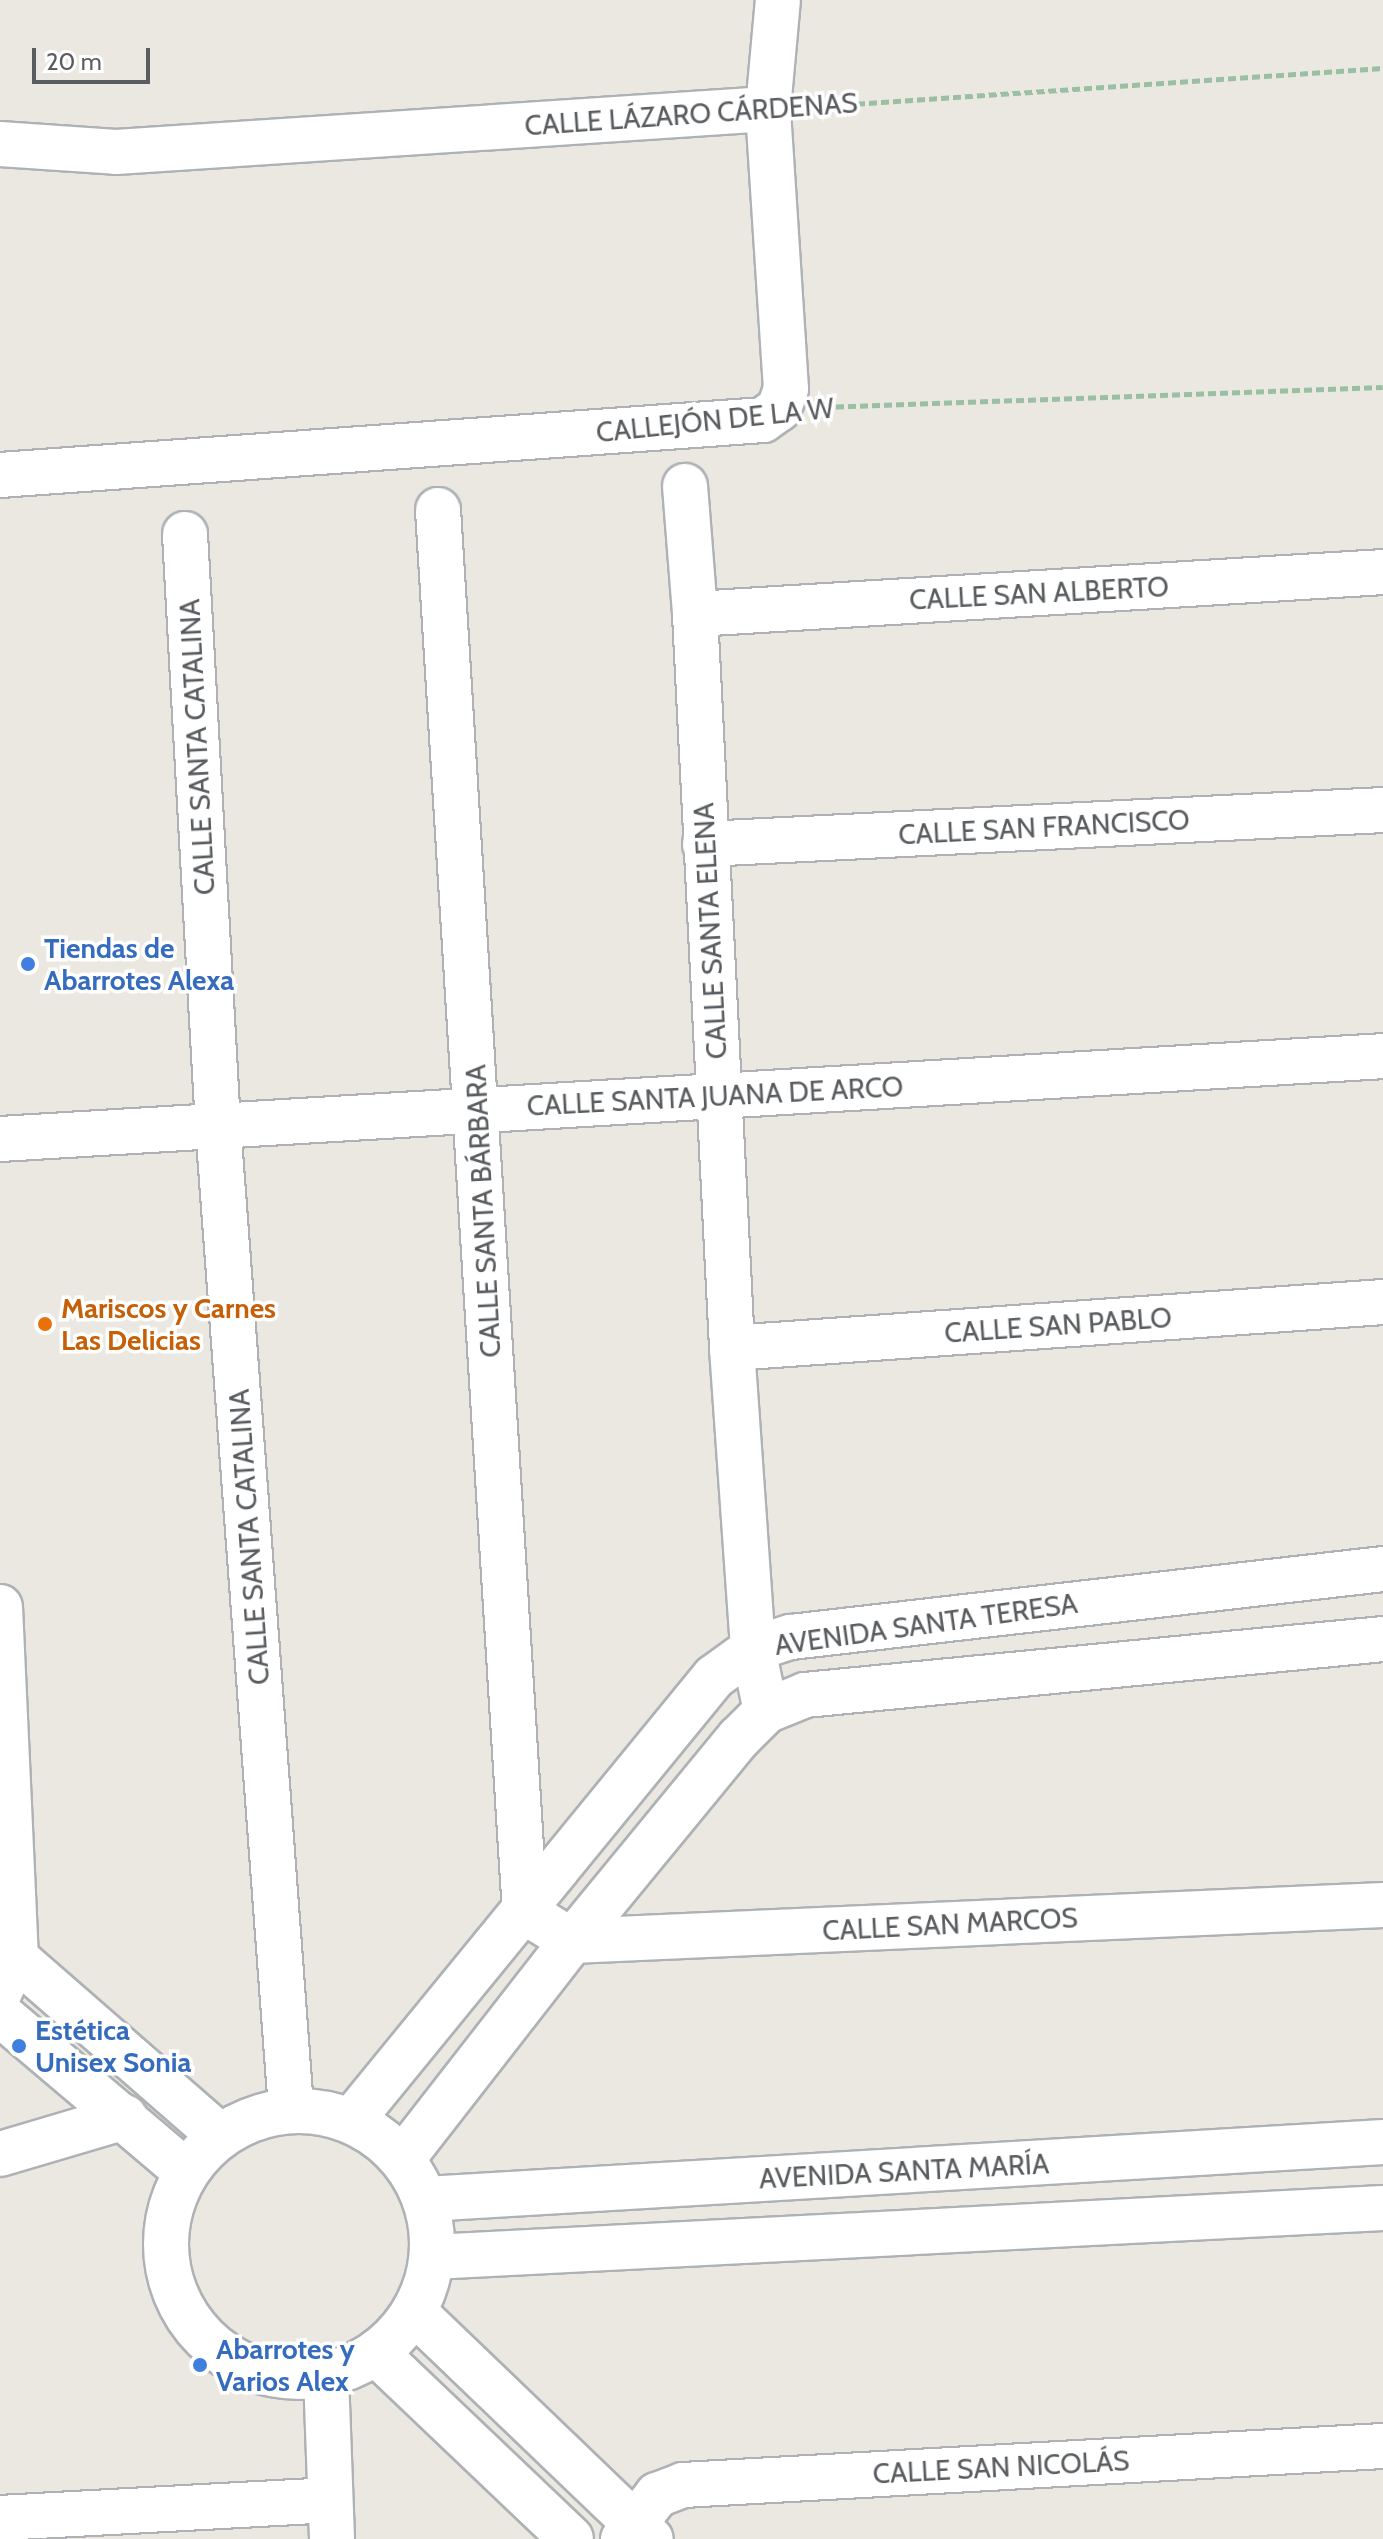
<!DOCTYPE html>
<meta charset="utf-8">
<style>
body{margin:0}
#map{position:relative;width:1383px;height:2539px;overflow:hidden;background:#eae8e1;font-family:Cabin,sans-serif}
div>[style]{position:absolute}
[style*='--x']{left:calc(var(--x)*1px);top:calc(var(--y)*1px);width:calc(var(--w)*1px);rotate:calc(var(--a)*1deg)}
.path>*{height:5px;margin-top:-2.5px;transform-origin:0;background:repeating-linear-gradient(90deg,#9abfa3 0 8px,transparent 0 12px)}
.roads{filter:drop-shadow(2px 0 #aeb2b5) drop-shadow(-2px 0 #aeb2b5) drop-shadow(0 2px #aeb2b5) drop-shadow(0 -2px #aeb2b5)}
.minor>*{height:44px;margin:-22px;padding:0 22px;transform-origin:22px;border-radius:22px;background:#fff}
.minor>.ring{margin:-22px;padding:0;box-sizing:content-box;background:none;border:44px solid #fff;border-radius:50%}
.dots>*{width:22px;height:22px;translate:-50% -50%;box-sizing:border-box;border:4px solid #fff;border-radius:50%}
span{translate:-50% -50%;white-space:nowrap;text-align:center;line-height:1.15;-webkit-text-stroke:7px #fff;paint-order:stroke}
.street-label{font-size:28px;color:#595d60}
.shop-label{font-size:28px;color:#366cbe;font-weight:700}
.left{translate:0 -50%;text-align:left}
.food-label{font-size:28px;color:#c56008;font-weight:700}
.scale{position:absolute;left:32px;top:48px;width:118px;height:36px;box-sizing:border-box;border:4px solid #595d60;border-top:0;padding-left:10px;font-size:24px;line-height:28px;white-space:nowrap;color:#595d60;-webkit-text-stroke:6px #fff;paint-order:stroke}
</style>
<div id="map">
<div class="path">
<i style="--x:809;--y:107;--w:575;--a:-3.89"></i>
<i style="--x:824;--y:407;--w:559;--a:-2.05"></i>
</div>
<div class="roads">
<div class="minor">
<i style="--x:0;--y:144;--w:116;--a:3.9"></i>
<i style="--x:116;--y:152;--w:653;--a:-3.77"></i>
<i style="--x:0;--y:475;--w:765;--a:-4.12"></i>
<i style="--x:763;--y:420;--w:19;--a:-35"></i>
<i style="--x:779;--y:409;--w:21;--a:-71"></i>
<i style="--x:786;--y:389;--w:281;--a:-93.7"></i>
<i style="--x:768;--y:109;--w:109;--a:-84.8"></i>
<i style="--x:685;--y:486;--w:128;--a:85.5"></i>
<i style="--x:695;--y:614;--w:735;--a:87.11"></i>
<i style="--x:732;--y:1348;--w:302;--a:86"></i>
<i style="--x:753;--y:1649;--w:63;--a:78.2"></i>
<i style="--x:438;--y:510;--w:1405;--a:86.45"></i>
<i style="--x:525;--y:1912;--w:55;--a:31.7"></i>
<i style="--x:572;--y:1941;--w:812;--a:-2.54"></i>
<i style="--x:185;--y:534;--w:593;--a:86.81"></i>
<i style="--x:218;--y:1126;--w:986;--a:85.75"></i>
<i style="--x:695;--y:614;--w:689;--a:-3.49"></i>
<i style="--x:705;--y:844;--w:679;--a:-2.87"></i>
<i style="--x:0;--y:1139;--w:1385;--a:-3.43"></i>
<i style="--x:732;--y:1348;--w:653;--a:-4.04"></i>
<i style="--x:0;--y:1607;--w:350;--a:87.4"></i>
<i style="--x:16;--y:1957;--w:38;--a:115"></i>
<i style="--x:0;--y:1944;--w:292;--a:41.1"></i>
<i style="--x:0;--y:2014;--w:244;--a:40.3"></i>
<i class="ring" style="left:166px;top:2111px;width:222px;height:222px"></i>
<i style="--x:352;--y:2120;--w:572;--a:-50.75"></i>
<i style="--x:714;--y:1677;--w:48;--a:-35.7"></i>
<i style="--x:753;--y:1649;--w:40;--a:-18"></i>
<i style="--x:791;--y:1637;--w:596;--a:-6.55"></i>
<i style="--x:0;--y:2154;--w:130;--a:-16.5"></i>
<i style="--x:403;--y:2158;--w:275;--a:-52.1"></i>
<i style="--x:572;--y:1941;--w:263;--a:-50.6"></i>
<i style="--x:739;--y:1738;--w:38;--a:-45"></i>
<i style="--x:766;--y:1711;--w:42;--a:-22.3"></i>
<i style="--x:805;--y:1695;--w:581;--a:-5.53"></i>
<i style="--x:426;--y:2199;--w:959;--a:-3.41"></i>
<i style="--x:432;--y:2257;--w:952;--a:-2.95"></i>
<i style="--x:414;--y:2312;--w:328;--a:43.8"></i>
<i style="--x:376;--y:2353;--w:269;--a:43.6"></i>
<i style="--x:326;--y:2375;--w:164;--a:87.9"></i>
<i style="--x:0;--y:2518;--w:330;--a:-3.1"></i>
<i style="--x:623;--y:2539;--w:56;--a:-52.3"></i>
<i style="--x:657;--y:2495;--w:28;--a:-21"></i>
<i style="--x:683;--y:2485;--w:701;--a:-3.19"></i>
</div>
</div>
<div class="dots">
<i style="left:28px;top:964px;background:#3f7fe0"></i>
<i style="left:45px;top:1324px;background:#e8710a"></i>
<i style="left:19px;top:2046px;background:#3f7fe0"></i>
<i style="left:200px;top:2365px;background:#3f7fe0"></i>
</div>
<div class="street-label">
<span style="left:691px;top:114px;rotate:-4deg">CALLE LÁZARO CÁRDENAS</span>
<span style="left:715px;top:420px;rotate:-6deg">CALLEJÓN DE LA W</span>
<span style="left:1039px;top:593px;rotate:-3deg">CALLE SAN ALBERTO</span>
<span style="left:197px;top:747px;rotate:-93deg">CALLE SANTA CATALINA</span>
<span style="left:1044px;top:827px;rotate:-3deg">CALLE SAN FRANCISCO</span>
<span style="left:710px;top:931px;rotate:-93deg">CALLE SANTA ELENA</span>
<span style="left:715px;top:1096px;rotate:-3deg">CALLE SANTA JUANA DE ARCO</span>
<span style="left:483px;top:1211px;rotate:-93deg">CALLE SANTA BÁRBARA</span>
<span style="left:1058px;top:1325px;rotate:-4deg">CALLE SAN PABLO</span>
<span style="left:249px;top:1537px;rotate:-94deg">CALLE SANTA CATALINA</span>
<span style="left:926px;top:1624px;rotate:-8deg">AVENIDA SANTA TERESA</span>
<span style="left:950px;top:1924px;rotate:-3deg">CALLE SAN MARCOS</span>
<span style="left:904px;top:2171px;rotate:-3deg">AVENIDA SANTA MARÍA</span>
<span style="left:1001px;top:2467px;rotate:-3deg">CALLE SAN NICOLÁS</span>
</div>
<div class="shop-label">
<span class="left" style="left:44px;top:964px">Tiendas de<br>Abarrotes Alexa</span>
<span class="left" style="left:35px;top:2046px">Estética<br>Unisex Sonia</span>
<span class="left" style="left:216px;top:2365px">Abarrotes y<br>Varios Alex</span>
</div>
<div class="food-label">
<span class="left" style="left:61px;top:1324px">Mariscos y Carnes<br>Las Delicias</span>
</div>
<div class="scale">20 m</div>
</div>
